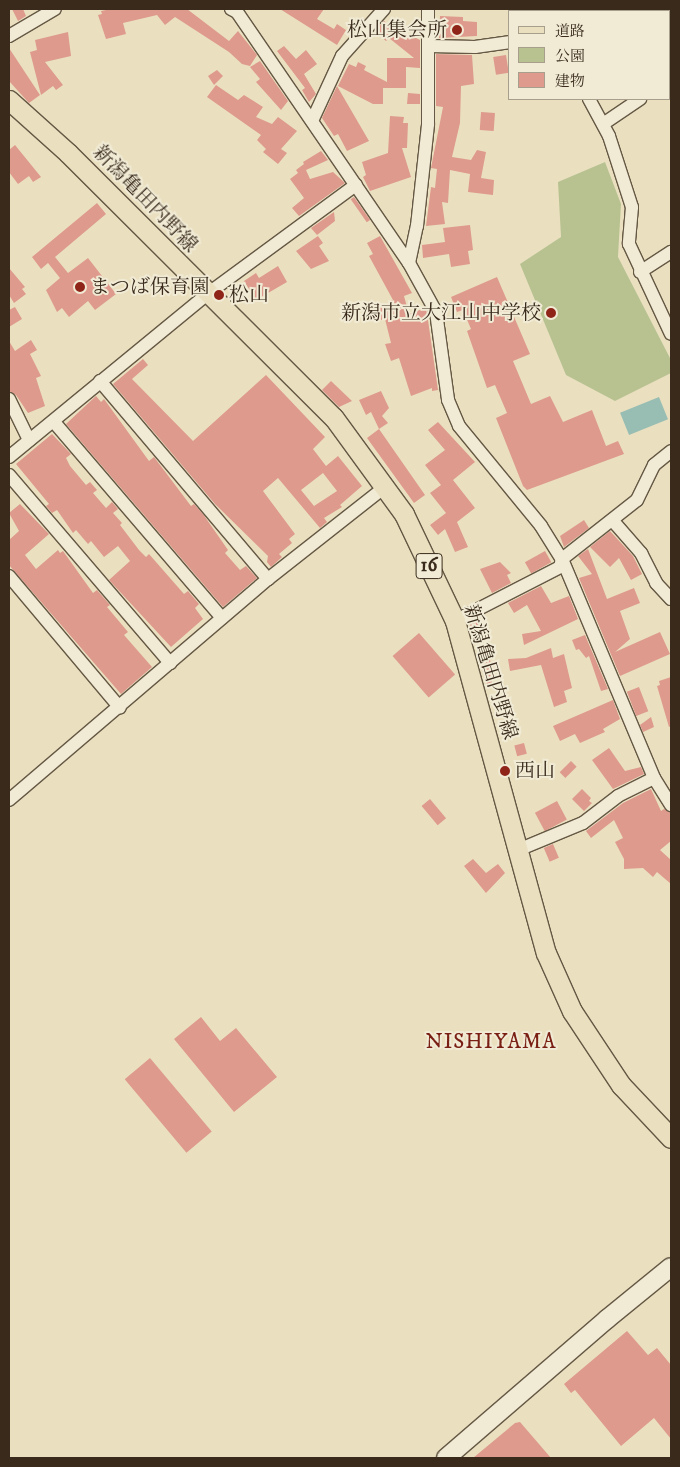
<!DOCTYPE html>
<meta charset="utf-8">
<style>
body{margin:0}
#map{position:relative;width:680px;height:1467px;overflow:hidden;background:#eae0c0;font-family:"IM FELL DW Pica","Noto Serif JP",serif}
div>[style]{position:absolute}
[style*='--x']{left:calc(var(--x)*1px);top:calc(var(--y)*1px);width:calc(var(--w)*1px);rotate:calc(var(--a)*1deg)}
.green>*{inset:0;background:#b8c291}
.water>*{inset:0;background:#98bdb3;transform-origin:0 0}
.building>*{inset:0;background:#de9a8c;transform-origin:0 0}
.roads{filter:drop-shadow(1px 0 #655844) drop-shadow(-1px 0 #655844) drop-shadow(0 1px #655844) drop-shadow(0 -1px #655844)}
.street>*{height:12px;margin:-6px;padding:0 6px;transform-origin:6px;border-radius:6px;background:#f1ebd6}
.secondary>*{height:18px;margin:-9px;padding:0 9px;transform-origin:9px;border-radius:9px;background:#f1ebd6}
.primary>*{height:19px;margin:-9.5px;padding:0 9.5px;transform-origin:9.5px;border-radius:9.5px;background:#eae0c0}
.dots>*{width:14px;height:14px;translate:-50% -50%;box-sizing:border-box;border:2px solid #f1ebd6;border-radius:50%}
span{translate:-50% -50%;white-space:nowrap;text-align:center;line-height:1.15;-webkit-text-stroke:4px #f1ebd6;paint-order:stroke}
.shield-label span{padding:1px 4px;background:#f1ebd6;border:1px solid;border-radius:4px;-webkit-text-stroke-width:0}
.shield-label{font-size:19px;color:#392a1b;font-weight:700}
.poi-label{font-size:20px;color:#392a1b}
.right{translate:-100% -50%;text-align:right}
.left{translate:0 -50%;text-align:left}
.street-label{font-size:20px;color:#392a1b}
.neighbourhood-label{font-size:21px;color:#7a1f14;letter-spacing:1px}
.frame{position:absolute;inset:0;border:10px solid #392a1b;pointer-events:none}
.legend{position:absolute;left:508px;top:10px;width:162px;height:90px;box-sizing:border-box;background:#f1ebd6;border:1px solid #a79e8b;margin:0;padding:6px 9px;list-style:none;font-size:15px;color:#392a1b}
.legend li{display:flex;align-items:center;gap:10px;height:25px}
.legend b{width:25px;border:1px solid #a79e8b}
</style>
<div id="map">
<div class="green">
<i style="clip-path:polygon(605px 162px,621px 204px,618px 257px,671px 360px,671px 373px,615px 401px,566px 375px,520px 264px,561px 237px,558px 182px)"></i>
</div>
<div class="water">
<i style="left:659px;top:397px;width:24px;height:42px;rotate:68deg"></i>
</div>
<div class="building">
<i style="clip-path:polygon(12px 9px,23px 9px,26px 16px,18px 21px)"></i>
<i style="clip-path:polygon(111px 9px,187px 9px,229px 41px,238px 31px,257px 55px,250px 66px,242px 64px,229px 52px,175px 17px,165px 25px,157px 15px,123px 23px,126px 34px,106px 39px,98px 15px,102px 14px,101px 11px)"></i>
<i style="clip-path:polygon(280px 9px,324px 9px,317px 19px,334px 29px,337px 24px,346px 30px,337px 45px)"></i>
<i style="clip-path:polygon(440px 16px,463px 17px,463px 21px,477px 22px,477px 36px,439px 38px)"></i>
<i style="clip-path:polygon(384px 21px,407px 39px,410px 35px,420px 40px,420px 68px,406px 67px,406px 88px,383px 88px,383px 104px,373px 104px,338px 86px,349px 64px,356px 67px,358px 62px,366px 66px,364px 70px,387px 82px,387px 58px,414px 58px,389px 38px,386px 41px,375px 31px)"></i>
<i style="clip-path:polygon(68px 32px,71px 56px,45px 62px,63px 85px,56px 90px,53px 86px,41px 95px,30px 52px,37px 50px,35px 40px)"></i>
<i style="clip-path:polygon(284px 46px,296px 59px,306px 50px,317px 64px,304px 74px,316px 94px,309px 102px,302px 90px,305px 88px,277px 51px)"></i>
<i style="clip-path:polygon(9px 48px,40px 95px,29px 103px,9px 81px)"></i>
<i style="clip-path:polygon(436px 54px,472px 55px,474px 84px,461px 86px,460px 123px,452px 157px,471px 160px,477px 150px,486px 152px,481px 178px,494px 180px,493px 195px,468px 192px,470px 174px,450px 170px,448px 203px,442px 202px,445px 224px,426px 226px,431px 187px,435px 188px,437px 169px,431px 168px,443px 107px,436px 106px)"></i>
<i style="left:506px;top:55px;width:18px;height:13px;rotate:81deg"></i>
<i style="clip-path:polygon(260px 61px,288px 101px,281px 110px,256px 82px,260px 79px,250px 67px)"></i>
<i style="clip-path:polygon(217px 70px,223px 76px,214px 85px,208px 76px)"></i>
<i style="clip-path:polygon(216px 85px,238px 100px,244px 95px,263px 107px,256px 117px,272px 124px,278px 117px,297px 131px,281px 149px,287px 153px,278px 164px,263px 152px,266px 149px,257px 140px,261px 135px,207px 97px)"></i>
<i style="clip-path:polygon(337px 86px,369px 141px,347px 151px,338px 134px,334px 136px,322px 118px)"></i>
<i style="clip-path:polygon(408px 93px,420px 94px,420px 104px,407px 104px)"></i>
<i style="left:481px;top:112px;width:14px;height:18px;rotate:4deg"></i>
<i style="clip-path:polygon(390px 116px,404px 117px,403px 123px,408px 123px,407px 148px,402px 148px,411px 177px,370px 191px,363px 177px,366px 175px,362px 162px,388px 153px)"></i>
<i style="clip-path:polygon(15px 145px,41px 177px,33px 182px,29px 176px,18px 184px,9px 172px,9px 150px)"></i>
<i style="clip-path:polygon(321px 151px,328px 160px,306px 170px,310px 179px,333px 172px,345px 183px,299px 216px,292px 208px,304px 198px,290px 179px,298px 173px,296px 170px,304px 164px,303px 162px)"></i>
<i style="left:354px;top:197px;width:28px;height:4px;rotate:55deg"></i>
<i style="clip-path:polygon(97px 203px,106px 214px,55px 257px,68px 273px,88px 258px,116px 294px,95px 310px,88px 301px,69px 317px,62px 308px,57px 312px,46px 290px,60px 278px,48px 263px,41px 269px,32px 257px)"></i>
<i style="clip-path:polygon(334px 212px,335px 221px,317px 235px,311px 228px)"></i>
<i style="clip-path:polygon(470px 225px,473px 250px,468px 251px,470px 264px,451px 267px,449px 254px,423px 258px,422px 245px,445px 242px,443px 228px)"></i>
<i style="clip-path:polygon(318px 236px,323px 243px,319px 246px,329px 261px,311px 269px,296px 251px)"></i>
<i style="clip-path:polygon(380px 236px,412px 293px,404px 296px,409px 314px,425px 308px,427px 313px,438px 390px,432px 391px,432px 388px,411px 396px,399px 358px,391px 361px,385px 344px,391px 343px,385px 319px,381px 320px,378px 308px,389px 305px,388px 301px,393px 300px,369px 256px,373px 254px,367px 243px)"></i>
<i style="clip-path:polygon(278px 266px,287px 282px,256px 300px,244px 281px,256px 273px,259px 278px)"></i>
<i style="clip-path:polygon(9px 268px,25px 287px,22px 289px,26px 294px,14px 303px,9px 295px)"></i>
<i style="clip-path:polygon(497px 277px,530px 354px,513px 361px,531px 404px,550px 396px,563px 422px,592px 410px,606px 446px,618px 441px,624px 454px,527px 490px,523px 486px,496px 418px,507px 413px,495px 385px,487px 388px,467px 331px,471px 329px,463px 310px,457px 312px,451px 297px)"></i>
<i style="clip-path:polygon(15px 307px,22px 319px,9px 327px,9px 310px)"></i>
<i style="clip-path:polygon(31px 340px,37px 350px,30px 354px,41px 376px,36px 378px,45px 406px,28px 413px,16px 395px,9px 391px,9px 341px,15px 351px)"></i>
<i style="clip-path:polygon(evenodd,143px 359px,148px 365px,132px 379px,193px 441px,266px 375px,325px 437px,313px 449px,326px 466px,338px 456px,362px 486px,340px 505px,342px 507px,324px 518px,327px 522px,320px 528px,278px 478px,263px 491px,295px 534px,289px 539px,292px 543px,279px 554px,282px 557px,271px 567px,267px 562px,268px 556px,215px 504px,113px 384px,143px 359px,323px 473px,337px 491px,314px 506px,301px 490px,323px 473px)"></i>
<i style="clip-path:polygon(331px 381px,352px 401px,339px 407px,322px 390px)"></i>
<i style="clip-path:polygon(381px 391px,389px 408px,382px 416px,388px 423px,379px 429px,425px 495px,414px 503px,367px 438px,379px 429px,371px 412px,366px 415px,359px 400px)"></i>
<i style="clip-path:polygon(96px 396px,101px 402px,104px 399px,149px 461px,154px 457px,191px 506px,194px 504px,203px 514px,228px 550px,225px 553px,240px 570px,246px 566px,257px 578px,223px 607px,66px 424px)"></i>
<i style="clip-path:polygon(438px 422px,475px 462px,453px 480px,475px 508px,457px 522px,468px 547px,455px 552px,445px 529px,438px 535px,430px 525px,446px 513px,430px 493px,441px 485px,425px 465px,445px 450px,428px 430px)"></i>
<i style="clip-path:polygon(52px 434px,71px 454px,66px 458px,70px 466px,86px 485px,90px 482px,97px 490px,93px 493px,106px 508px,112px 502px,118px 509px,113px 513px,122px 523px,120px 525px,139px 550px,146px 557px,149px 554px,184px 594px,188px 591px,199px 604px,195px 608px,203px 619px,171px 647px,109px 580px,130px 561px,118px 546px,104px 557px,91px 541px,88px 544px,76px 530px,73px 533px,57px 510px,52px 513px,46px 506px,49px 504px,16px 464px)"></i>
<i style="clip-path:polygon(20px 504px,49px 534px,25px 555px,36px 569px,58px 550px,60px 553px,63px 551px,93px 593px,97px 590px,110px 605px,107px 607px,128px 632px,124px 635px,152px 667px,121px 694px,9px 565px,9px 540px,19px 531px,9px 513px)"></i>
<i style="clip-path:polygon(584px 520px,589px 528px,564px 547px,560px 536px)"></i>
<i style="clip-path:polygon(610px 531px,633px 556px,642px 574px,631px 580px,619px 558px,610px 567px,590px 547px)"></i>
<i style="clip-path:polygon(588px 549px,607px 599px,634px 588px,640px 603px,620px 611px,630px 639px,615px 652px,660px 632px,670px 654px,620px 676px,579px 578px,592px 574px,578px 556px)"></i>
<i style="left:545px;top:551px;width:13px;height:23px;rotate:61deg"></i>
<i style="clip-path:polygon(500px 562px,511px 573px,507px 575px,511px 583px,492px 593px,480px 569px)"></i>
<i style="clip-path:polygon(541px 586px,551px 603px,569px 596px,578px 619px,524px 645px,522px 634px,541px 631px,527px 605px,514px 613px,508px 603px)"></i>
<i style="left:480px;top:618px;width:16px;height:11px;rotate:76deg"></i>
<i style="left:419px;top:633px;width:55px;height:35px;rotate:49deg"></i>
<i style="clip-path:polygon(585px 635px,608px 689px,601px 691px,589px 656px,586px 658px,579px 649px,576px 650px,572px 640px)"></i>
<i style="clip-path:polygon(551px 648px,553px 658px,564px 654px,572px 688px,564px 691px,567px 702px,554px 707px,541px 665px,510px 671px,508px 659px,526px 658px)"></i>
<i style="clip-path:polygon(488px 656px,495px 672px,490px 673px,492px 683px,487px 684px,478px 657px)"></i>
<i style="clip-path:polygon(671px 677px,671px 726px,669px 727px,657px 686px,660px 685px,659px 681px)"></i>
<i style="left:639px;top:687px;width:26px;height:13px;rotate:69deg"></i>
<i style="clip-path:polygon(613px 700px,620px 719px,603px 729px,605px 732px,580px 743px,575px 734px,560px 741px,553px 726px)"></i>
<i style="clip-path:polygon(651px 717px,654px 727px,643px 732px,640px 725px)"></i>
<i style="left:524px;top:743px;width:11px;height:10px;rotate:75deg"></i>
<i style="clip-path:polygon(609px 748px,625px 771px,641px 767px,644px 774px,613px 789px,592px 760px)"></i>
<i style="left:571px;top:761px;width:8px;height:16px;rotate:45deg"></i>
<i style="clip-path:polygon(582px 789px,591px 798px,589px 801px,592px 803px,584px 811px,572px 799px)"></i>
<i style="clip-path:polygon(651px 789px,661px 811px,664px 809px,671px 813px,671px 841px,660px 850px,671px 860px,671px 884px,657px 872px,653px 877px,643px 868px,624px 869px,624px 859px,615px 842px,623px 838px,614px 820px,591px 838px,586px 831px,623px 803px)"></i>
<i style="left:430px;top:799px;width:25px;height:11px;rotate:50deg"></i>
<i style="left:557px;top:801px;width:21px;height:25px;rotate:62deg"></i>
<i style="left:553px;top:844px;width:15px;height:10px;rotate:67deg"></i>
<i style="clip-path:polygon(473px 859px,486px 873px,498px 864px,505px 873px,486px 893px,464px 866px)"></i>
<i style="clip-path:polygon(201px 1017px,220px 1041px,236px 1028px,277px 1077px,234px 1112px,174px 1039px)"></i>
<i style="left:150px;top:1058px;width:96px;height:33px;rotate:50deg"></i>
<i style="clip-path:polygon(627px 1331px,648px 1355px,657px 1348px,671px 1365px,671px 1439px,654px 1418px,621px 1446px,575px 1390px,571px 1393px,564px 1384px)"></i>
<i style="clip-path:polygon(520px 1422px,551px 1458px,473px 1458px,515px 1423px)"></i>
</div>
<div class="roads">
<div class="street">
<i style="--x:231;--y:9;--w:7;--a:27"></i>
<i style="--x:237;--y:12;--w:304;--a:55.6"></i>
<i style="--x:409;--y:263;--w:56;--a:61.1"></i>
<i style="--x:436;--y:312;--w:89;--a:82.2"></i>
<i style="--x:448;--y:400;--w:28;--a:67"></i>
<i style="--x:459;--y:426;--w:129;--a:50.6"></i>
<i style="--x:541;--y:526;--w:39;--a:58"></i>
<i style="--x:562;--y:559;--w:238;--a:67.2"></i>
<i style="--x:654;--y:778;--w:32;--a:58"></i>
<i style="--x:656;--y:9;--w:2;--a:63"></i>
<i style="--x:617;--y:11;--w:7;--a:-16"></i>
<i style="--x:669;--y:28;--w:4;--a:63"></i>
<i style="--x:9;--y:36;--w:53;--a:-30.4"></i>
<i style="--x:430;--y:46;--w:45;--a:1.3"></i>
<i style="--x:475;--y:47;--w:34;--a:-8"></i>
<i style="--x:669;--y:78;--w:3;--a:-45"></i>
<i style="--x:589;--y:99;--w:42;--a:61.6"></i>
<i style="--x:609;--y:136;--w:75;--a:72.1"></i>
<i style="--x:632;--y:207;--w:37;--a:95"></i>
<i style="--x:629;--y:244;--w:99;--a:65"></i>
<i style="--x:312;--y:121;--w:72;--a:-65.2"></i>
<i style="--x:342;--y:56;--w:63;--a:-48.2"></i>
<i style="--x:603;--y:124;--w:45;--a:-34"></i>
<i style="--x:409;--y:263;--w:38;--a:-78"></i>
<i style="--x:417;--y:226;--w:103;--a:-83.8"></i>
<i style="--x:428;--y:124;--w:115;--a:-90"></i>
<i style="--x:640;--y:272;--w:37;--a:-33"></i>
<i style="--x:100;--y:381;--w:260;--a:49.7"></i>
<i style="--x:9;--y:399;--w:46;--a:64"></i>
<i style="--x:54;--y:422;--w:258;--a:49.4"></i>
<i style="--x:9;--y:457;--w:255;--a:-39.4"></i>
<i style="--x:206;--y:295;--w:186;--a:-36.3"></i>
<i style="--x:9;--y:475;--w:248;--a:49.4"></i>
<i style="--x:613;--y:521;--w:43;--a:48.8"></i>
<i style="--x:641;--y:553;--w:34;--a:63"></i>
<i style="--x:656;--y:583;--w:22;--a:47"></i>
<i style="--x:9;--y:576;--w:172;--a:49.9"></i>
<i style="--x:455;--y:621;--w:118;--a:-27.2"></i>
<i style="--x:560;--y:567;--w:8;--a:-76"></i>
<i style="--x:562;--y:559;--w:95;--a:-38.2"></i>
<i style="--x:637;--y:500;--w:39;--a:-64"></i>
<i style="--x:654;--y:465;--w:22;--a:-39"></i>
<i style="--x:9;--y:800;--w:340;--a:-40.5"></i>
<i style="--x:268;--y:579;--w:149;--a:-38.2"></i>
<i style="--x:518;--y:850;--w:70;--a:-22.6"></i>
<i style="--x:583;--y:823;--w:44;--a:-37.6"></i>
<i style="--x:618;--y:796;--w:40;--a:-26.6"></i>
</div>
<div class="secondary">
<i style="--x:446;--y:1458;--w:213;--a:-40.8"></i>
<i style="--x:607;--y:1319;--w:82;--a:-39.1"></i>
</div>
<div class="primary">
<i style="--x:9;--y:100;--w:79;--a:41.9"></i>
<i style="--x:68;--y:153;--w:375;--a:44.9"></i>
<i style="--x:334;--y:418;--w:119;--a:53.9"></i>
<i style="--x:404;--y:514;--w:119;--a:64.5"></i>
<i style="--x:455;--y:621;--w:344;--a:74.7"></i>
<i style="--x:546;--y:953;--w:64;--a:65.9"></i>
<i style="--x:572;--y:1011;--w:89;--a:56.5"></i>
<i style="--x:621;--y:1085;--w:73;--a:46.7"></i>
</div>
</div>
<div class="dots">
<i style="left:457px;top:30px;background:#8f2418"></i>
<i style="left:80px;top:287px;background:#8f2418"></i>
<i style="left:219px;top:295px;background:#8f2418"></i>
<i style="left:551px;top:313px;background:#8f2418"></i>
<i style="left:505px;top:771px;background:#8f2418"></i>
</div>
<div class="shield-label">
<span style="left:429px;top:566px">16</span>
</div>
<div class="poi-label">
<span class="right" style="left:447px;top:30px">松山集会所</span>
<span class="left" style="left:90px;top:287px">まつば保育園</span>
<span class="left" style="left:229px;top:295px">松山</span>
<span class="right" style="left:541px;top:313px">新潟市立大江山中学校</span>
<span class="left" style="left:515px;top:771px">西山</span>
</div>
<div class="street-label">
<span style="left:145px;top:199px;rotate:46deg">新潟亀田内野線</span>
<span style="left:490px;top:672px;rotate:73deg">新潟亀田内野線</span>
</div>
<div class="neighbourhood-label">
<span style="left:491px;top:1042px">NISHIYAMA</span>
</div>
<div class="frame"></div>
<ul class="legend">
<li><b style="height:6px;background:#eae0c0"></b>道路</li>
<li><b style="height:14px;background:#b8c291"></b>公園</li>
<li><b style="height:14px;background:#de9a8c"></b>建物</li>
</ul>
</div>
